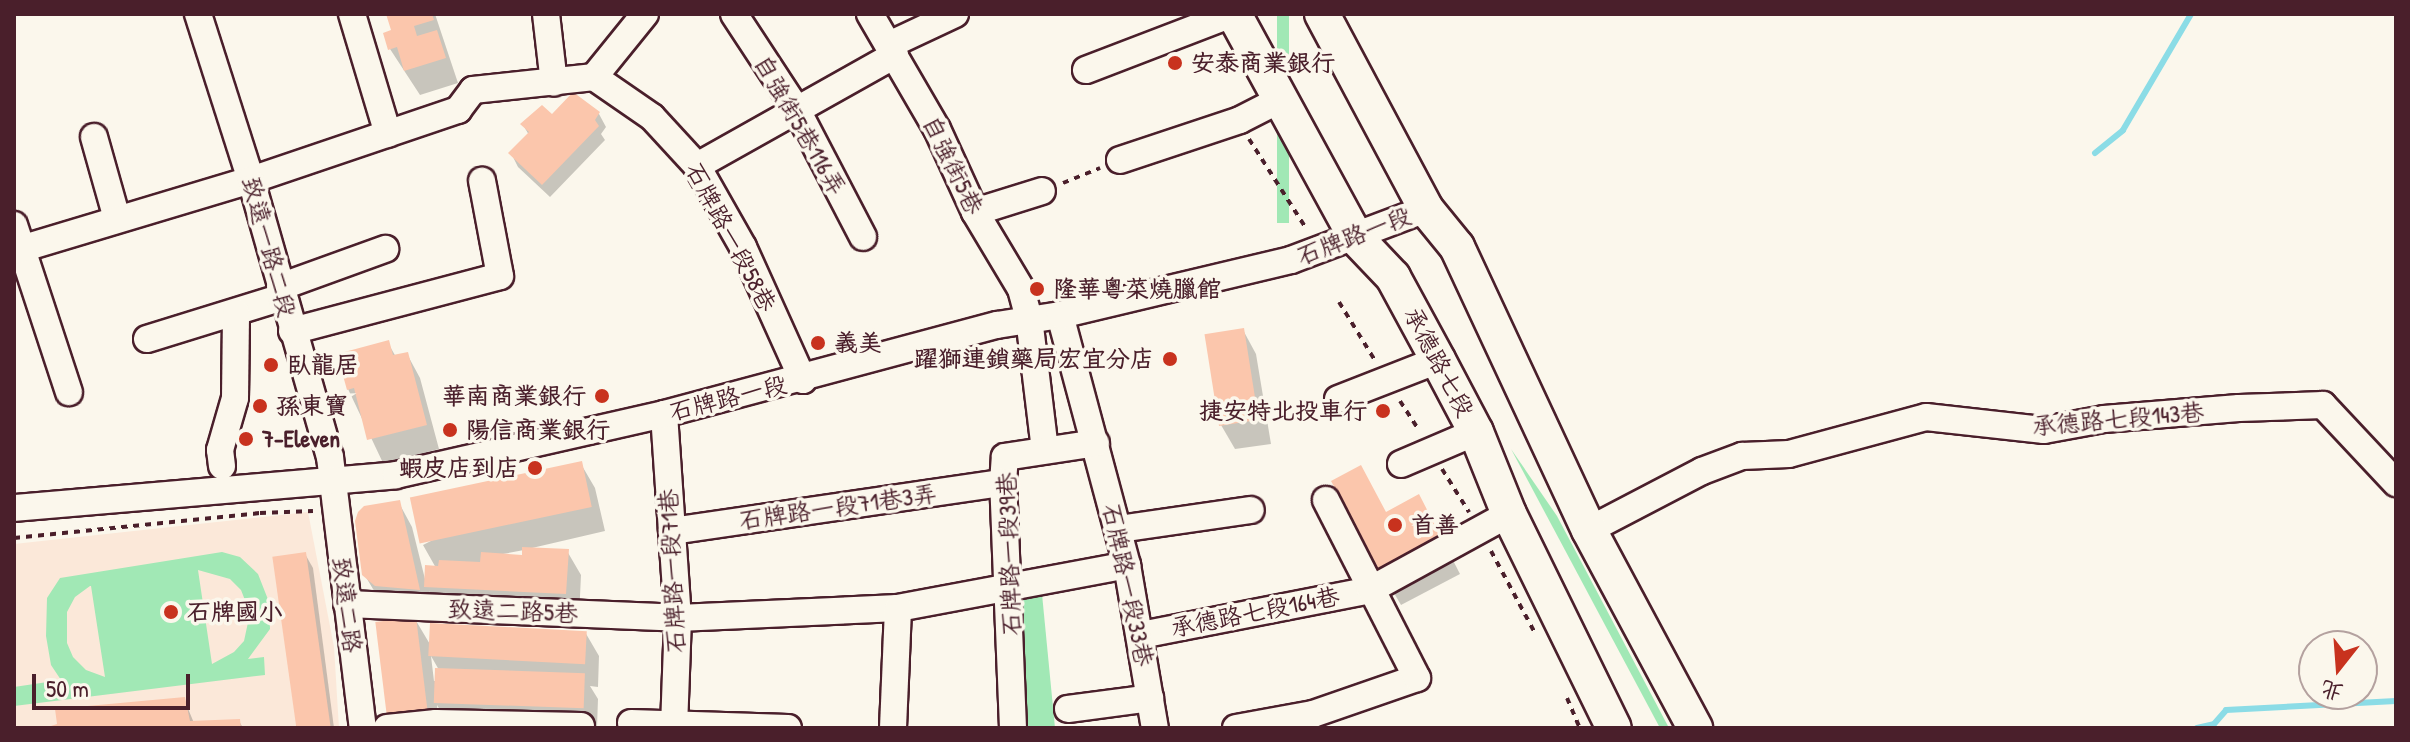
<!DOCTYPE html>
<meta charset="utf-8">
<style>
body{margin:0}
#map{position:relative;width:2410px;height:742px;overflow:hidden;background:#fbf7ec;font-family:"Patrick Hand","LXGW WenKai TC",sans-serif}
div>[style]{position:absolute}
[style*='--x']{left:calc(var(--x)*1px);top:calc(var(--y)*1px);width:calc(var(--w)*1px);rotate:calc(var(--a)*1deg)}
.built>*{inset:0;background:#fbe8d9}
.green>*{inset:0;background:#a1e8b5;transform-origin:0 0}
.shadow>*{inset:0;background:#0003}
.stream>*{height:6px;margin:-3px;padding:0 3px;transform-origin:3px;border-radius:3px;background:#8bdce6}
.building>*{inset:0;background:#fbc6ac;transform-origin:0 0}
.path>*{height:4px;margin-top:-2px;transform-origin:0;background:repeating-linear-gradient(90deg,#4a1f2b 0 6px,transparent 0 12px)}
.roads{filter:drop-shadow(2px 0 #4a1f2b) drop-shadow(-2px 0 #4a1f2b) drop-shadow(0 2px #4a1f2b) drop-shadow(0 -2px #4a1f2b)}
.minor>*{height:26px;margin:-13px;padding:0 13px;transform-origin:13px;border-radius:13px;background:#fbf7ec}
.major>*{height:34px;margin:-17px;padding:0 17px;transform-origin:17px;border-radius:17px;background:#fbf7ec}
.dots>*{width:22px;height:22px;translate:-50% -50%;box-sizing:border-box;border:4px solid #fbf7ec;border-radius:50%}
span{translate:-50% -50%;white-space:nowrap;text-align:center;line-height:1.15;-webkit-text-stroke:7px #fbf7ec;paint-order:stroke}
.poi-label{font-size:24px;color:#4a1f2b;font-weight:700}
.left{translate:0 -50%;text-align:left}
.right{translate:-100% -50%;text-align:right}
.street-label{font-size:24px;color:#4a1f2b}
.frame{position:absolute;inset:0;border:16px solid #4a1f2b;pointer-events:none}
.north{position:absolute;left:2298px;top:630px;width:80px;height:80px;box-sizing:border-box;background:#fbf7ec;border:2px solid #b4a19f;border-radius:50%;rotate:197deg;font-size:22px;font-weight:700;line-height:32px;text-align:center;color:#4a1f2b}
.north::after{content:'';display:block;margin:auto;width:28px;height:36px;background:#c8321e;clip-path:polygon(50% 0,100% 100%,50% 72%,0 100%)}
.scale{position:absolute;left:32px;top:674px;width:158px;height:36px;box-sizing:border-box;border:4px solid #4a1f2b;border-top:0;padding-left:10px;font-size:24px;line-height:28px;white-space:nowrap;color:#4a1f2b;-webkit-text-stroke:6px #fbf7ec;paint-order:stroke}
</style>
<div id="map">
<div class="built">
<i style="clip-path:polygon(308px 512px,334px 647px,339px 728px,14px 728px,14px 544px)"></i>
</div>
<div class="green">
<i style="left:1277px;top:14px;width:12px;height:209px"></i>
<i style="clip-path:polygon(1511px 449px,1557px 516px,1669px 728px,1660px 728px)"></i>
<i style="clip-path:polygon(evenodd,222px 552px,240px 557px,258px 574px,269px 602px,270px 629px,248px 659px,264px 657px,265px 675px,14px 706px,14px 687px,61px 680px,51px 665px,46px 636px,47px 598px,60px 578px,222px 552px,198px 570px,230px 579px,241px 590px,250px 613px,244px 641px,234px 652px,212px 664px,198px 570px,222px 552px,90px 586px,91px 586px,105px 677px,86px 670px,73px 657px,67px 643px,67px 612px,75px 597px,90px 586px)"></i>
<i style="clip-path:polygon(1042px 594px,1055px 728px,1021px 728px,1020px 597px)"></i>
</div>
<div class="shadow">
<i style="clip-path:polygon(388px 14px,435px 14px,458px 83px,420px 95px,390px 49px,394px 32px)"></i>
<i style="clip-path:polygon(599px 114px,606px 127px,601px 134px,605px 140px,550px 197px,518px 167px,511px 153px,529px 135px,523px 125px,552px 116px)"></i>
<i style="clip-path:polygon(1243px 330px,1256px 354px,1271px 444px,1235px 449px,1221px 425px)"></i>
<i style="clip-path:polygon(388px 343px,396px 357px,407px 354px,420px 378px,439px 449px,383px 463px,348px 389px)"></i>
<i style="clip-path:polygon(evenodd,581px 464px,595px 488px,605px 531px,532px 548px,567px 551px,581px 575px,579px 618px,440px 611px,429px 591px,433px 613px,379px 599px,364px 574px,399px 503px,412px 527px,425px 579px,436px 568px,423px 545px,581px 464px,524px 550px,524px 557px,503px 554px,524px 550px)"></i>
<i style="clip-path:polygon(1386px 514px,1438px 531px,1460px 574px,1401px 605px,1381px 571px)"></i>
<i style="clip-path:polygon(305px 554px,313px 568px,334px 728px,296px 728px)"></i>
<i style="clip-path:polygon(evenodd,415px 619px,431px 646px,585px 632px,599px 656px,598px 687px,590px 686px,598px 699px,597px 728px,450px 727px,437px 705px,439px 728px,396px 728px,388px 715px,415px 619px,431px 656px,439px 670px,436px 681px,434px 681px,431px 656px)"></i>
<i style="clip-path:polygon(184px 699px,194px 723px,239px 721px,243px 728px,47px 728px)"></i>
</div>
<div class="stream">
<i style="--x:2095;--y:153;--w:36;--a:-39"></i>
<i style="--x:2123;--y:130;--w:134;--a:-59.6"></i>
<i style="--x:2197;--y:728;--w:17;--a:-13"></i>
<i style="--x:2214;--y:724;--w:18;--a:-49"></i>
<i style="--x:2226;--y:710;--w:170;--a:-3"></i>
</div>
<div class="building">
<i style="clip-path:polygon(386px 14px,432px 14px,434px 20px,414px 26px,417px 36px,437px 30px,446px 58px,404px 71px,397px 47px,388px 50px,383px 33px,391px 30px)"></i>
<i style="clip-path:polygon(573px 92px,600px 112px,595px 120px,599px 126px,542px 185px,508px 153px,529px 132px,520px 124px,542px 105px,552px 114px)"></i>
<i style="left:1244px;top:328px;width:93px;height:40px;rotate:81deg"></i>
<i style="clip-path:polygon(389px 340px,393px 355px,408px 352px,427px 425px,367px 440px,354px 388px,347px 390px,337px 354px)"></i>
<i style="left:582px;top:461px;width:47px;height:176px;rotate:78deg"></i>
<i style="clip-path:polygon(1361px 465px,1386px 512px,1419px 494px,1442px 539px,1380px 572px,1331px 481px)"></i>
<i style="clip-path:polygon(400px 500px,420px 590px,375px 586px,362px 575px,355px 521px,358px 512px,364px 506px)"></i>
<i style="clip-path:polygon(522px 547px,569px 549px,566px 594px,424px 587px,425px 565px,438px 566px,439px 560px,480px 562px,481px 552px,522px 555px)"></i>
<i style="left:306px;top:552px;width:178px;height:34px;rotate:82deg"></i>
<i style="left:416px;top:617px;width:94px;height:41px;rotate:83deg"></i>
<i style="left:430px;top:623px;width:157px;height:33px;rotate:3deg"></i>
<i style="left:435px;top:668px;width:150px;height:35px;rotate:2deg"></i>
<i style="clip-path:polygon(185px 697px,190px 721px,240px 719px,241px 728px,45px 728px,57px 724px,55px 709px)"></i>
</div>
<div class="path">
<i style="--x:1249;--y:139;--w:106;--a:57.4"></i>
<i style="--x:1063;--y:183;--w:40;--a:-22"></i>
<i style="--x:1339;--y:302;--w:67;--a:58.4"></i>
<i style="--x:1400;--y:401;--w:35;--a:57"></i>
<i style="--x:1442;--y:469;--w:51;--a:57.9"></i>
<i style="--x:14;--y:538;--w:247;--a:-5.8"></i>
<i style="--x:260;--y:513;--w:53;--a:-2.2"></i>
<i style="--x:1491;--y:551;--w:95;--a:61.8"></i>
<i style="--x:1567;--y:698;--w:33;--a:67"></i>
</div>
<div class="roads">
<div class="minor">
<i style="--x:198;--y:14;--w:174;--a:72.3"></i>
<i style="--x:251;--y:180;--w:288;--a:74.1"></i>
<i style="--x:330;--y:457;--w:273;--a:83.1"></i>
<i style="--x:352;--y:14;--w:125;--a:73.3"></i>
<i style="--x:546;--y:14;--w:69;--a:83.4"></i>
<i style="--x:734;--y:14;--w:115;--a:56.7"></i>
<i style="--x:797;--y:110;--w:143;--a:62.5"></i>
<i style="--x:870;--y:14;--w:133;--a:59.8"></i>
<i style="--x:937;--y:129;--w:91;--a:65.4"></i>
<i style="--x:975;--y:212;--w:90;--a:59.1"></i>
<i style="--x:1021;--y:289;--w:30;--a:75"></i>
<i style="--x:1029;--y:318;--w:133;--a:83.1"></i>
<i style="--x:889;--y:45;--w:73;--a:-25.2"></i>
<i style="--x:1086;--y:70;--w:156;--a:-21"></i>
<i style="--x:594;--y:77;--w:81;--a:-51"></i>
<i style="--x:94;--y:137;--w:85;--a:74.3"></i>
<i style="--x:1120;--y:160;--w:126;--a:-18.4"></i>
<i style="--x:1240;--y:120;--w:44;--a:-27.1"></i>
<i style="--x:697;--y:166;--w:227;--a:-29.3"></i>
<i style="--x:975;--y:212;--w:70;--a:-17.4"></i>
<i style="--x:14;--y:225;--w:176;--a:71.8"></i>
<i style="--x:14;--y:251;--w:247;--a:-16.7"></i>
<i style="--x:251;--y:180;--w:219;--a:-18.7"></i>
<i style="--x:458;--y:110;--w:25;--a:-53"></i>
<i style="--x:473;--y:90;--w:122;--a:-6.1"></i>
<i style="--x:594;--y:77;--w:70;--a:34.6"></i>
<i style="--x:652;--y:117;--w:67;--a:47.4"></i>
<i style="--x:697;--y:166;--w:93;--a:60.4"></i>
<i style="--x:743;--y:247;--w:146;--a:65.7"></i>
<i style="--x:280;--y:287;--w:112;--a:-19.9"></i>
<i style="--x:1060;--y:315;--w:259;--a:75"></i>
<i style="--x:1127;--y:565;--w:165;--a:80.3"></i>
<i style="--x:292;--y:331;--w:215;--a:-14.8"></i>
<i style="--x:500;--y:276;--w:97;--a:-100.7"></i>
<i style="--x:147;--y:339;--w:142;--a:-17.2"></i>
<i style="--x:1338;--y:399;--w:107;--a:-21.3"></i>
<i style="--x:664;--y:414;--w:204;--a:86.1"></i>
<i style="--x:678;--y:618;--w:110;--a:92.1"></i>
<i style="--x:1401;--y:464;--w:82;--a:-23.1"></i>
<i style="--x:222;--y:466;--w:16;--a:-97"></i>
<i style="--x:220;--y:450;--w:54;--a:-73.9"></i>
<i style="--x:235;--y:398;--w:85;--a:-89.3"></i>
<i style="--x:14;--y:508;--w:383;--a:-4.9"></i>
<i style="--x:396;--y:475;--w:275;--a:-12.8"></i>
<i style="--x:664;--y:414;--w:345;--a:-15"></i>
<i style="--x:997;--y:325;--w:64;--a:-9"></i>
<i style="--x:1060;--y:315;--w:237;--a:-13.4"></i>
<i style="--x:1291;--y:260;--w:144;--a:-20.7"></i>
<i style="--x:1119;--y:529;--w:133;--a:-8.2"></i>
<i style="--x:1589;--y:530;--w:127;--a:-27.6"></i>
<i style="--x:1702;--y:471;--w:43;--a:-20.6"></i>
<i style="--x:1742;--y:456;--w:47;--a:-2.4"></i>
<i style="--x:1789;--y:454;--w:142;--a:-15.1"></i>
<i style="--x:1926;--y:417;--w:119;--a:6.3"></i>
<i style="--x:2044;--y:430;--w:61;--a:-10.4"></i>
<i style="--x:2104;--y:419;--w:135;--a:-4.7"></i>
<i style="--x:2239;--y:408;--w:84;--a:-2"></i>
<i style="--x:2323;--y:405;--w:107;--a:46.9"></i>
<i style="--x:672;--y:531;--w:334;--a:-8.3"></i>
<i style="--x:347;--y:604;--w:331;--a:2.4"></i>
<i style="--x:678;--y:618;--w:220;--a:-2.6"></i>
<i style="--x:898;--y:608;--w:233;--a:-10.6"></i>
<i style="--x:1141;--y:635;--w:233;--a:-11.1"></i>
<i style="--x:1370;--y:590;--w:158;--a:-28.7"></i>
<i style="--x:1068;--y:709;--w:83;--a:-7.6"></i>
<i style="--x:631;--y:723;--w:157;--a:1.8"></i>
<i style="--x:387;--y:728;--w:49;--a:-5.8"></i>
<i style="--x:436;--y:723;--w:145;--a:1.2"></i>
<i style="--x:893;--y:728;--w:120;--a:-87.6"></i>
<i style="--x:1013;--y:728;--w:245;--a:-92.3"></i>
<i style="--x:1003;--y:483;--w:26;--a:-86"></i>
<i style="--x:1005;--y:457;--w:92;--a:-8.7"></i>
<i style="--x:1236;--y:728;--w:78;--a:-10.3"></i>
<i style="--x:1313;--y:714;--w:110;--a:-19.1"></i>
<i style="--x:1417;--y:678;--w:200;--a:-117.1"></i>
</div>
<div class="major">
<i style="--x:1234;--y:14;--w:255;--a:61.4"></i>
<i style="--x:1356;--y:238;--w:54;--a:46.5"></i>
<i style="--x:1393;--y:277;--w:94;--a:61.5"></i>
<i style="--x:1438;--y:360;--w:81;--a:62.2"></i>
<i style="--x:1476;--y:432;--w:88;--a:68.1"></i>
<i style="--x:1509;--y:514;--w:238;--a:63.9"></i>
<i style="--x:1322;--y:14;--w:221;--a:61.9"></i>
<i style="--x:1426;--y:209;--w:49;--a:50.8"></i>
<i style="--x:1457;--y:247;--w:312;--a:65"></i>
<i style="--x:1589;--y:530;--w:225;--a:61.8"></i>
</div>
</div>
<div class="dots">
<i style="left:1175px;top:63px;background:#c8321e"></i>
<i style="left:1037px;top:289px;background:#c8321e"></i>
<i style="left:818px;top:343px;background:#c8321e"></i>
<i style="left:1170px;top:359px;background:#c8321e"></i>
<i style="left:271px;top:365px;background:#c8321e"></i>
<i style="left:602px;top:396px;background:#c8321e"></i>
<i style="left:260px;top:406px;background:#c8321e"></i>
<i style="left:1383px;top:411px;background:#c8321e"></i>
<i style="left:450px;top:430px;background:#c8321e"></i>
<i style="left:246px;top:439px;background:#c8321e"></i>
<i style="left:535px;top:468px;background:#c8321e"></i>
<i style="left:1395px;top:525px;background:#c8321e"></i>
<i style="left:171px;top:612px;background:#c8321e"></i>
</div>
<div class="poi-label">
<span class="left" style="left:1191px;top:63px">安泰商業銀行</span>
<span class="left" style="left:1053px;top:289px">隆華粵菜燒臘館</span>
<span class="left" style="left:834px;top:343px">義美</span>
<span class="right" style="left:1154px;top:359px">躍獅連鎖藥局宏宜分店</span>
<span class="left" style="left:287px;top:365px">臥龍居</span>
<span class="right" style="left:586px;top:396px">華南商業銀行</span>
<span class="left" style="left:276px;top:406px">孫東寶</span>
<span class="right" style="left:1367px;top:411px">捷安特北投車行</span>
<span class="left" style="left:466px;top:430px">陽信商業銀行</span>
<span class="left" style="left:262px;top:439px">7-Eleven</span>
<span class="right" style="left:519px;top:468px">蝦皮店到店</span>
<span class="left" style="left:1411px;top:525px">首善</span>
<span class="left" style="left:187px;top:612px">石牌國小</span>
</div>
<div class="street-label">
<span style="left:800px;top:125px;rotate:60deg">自強街5巷116弄</span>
<span style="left:953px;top:165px;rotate:64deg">自強街5巷</span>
<span style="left:1354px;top:236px;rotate:-21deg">石牌路一段</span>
<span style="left:731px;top:237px;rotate:62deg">石牌路一段58巷</span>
<span style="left:269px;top:247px;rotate:75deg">致遠一路二段</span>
<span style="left:1439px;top:362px;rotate:62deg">承德路七段</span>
<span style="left:728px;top:398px;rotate:-14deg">石牌路一段</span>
<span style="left:2118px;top:419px;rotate:-5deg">承德路七段143巷</span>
<span style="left:838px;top:507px;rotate:-8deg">石牌路一段71巷3弄</span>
<span style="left:1009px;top:554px;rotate:-92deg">石牌路一段39巷</span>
<span style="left:672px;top:571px;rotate:-93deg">石牌路一段71巷</span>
<span style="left:1128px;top:585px;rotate:78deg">石牌路一段33巷</span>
<span style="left:347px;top:605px;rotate:83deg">致遠二路</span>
<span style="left:513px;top:611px;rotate:2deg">致遠二路5巷</span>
<span style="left:1255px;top:612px;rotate:-11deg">承德路七段164巷</span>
</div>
<div class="frame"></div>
<div class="north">北</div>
<div class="scale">50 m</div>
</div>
